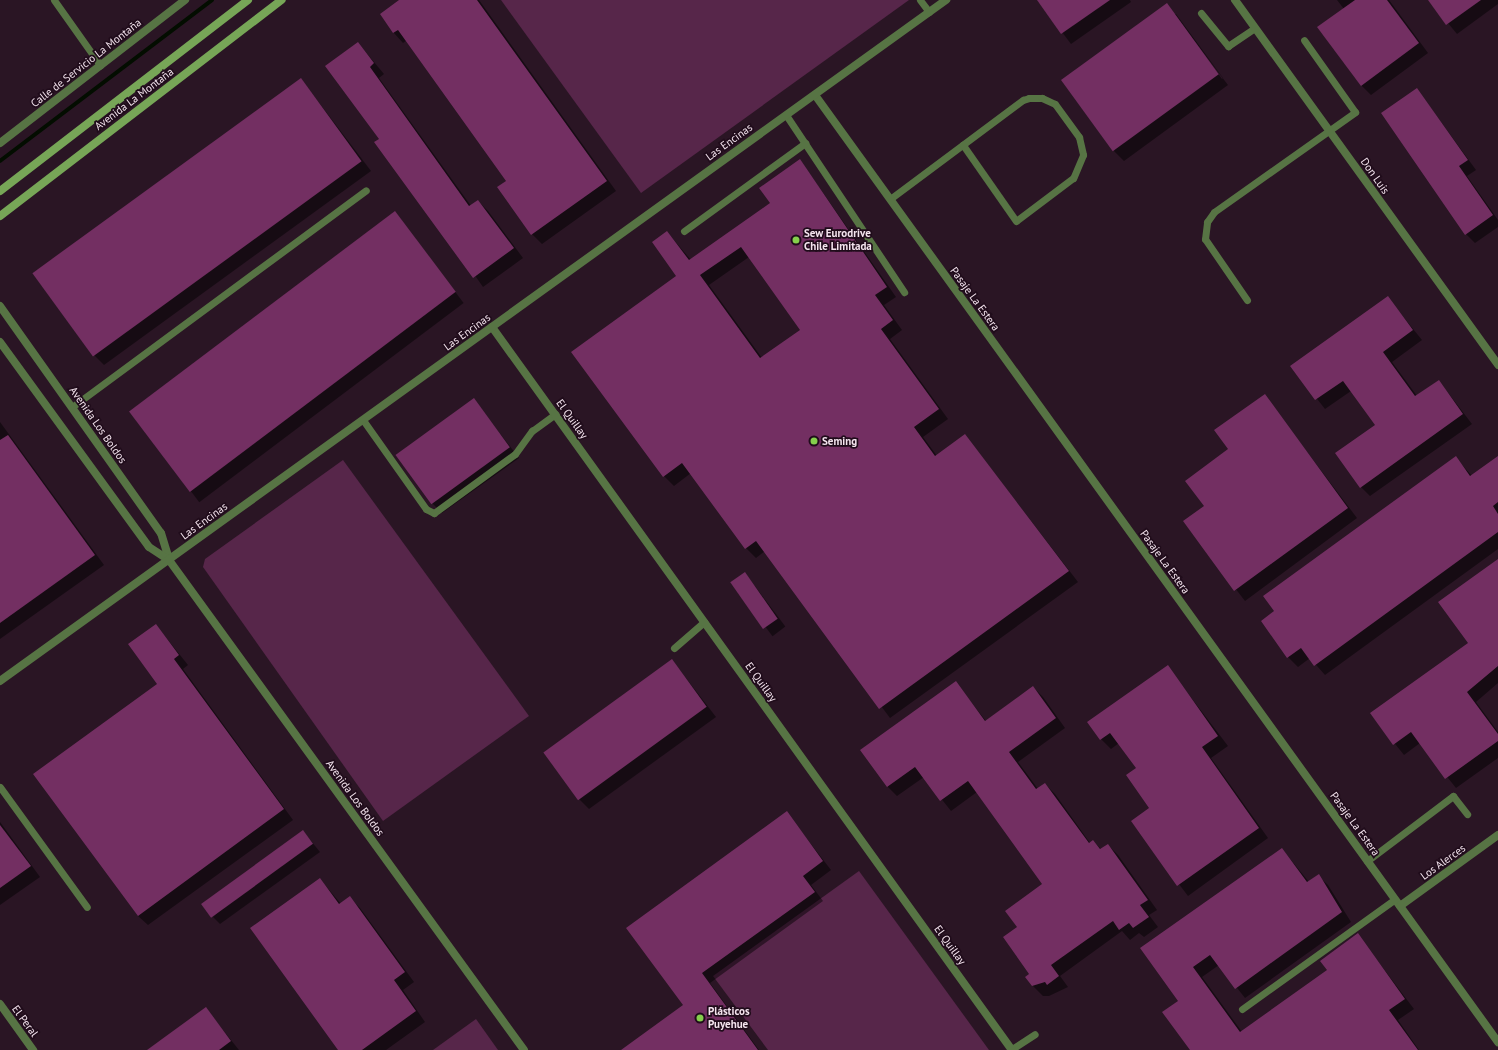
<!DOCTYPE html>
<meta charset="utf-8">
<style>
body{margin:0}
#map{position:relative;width:1498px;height:1050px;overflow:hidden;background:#2a1524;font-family:"PT Sans",sans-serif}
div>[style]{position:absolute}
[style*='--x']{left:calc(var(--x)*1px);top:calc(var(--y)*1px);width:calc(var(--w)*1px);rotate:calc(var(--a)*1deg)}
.green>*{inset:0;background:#57264a}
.shadow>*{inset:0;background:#0007;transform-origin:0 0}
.stream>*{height:4px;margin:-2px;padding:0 2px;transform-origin:2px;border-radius:2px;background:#030d00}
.building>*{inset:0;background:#732f62;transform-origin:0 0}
.service>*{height:7px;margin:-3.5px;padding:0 3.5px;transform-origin:3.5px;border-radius:3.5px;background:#577444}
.minor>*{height:8px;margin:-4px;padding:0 4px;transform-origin:4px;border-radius:4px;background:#577444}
.secondary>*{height:8px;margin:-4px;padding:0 4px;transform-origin:4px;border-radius:4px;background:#77a657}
.dots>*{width:11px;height:11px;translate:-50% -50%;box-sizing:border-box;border:2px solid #200c1b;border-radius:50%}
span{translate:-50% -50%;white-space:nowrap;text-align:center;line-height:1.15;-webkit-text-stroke:3.5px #200c1b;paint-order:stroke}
.street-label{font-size:11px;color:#f4e4ee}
.poi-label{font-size:11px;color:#f4e4ee;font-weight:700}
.left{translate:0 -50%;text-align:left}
</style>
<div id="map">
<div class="green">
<i style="clip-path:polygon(501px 0,909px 0,641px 193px)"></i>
<i style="clip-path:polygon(343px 460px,529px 716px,383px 821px,203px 567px,205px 559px)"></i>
<i style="clip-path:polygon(859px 871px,989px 1050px,768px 1050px,713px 976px)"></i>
<i style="clip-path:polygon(476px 1019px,498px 1050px,433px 1050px)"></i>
</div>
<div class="shadow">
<i style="clip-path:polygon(400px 0,479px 0,616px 191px,542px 244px,532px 234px,507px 181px,407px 40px,403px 43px,394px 33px,381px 15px)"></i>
<i style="clip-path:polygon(1038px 0,1130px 0,1131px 2px,1071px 44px)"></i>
<i style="clip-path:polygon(1337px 0,1389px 0,1428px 53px,1371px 95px,1361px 85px,1344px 9px)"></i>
<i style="clip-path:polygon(1429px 0,1498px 0,1498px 4px,1457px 34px)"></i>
<i style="clip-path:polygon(evenodd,1167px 5px,1228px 85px,1124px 161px,1114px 151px,1167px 5px,1174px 14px,1176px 14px,1223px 78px,1222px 79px,1174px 14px)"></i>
<i style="clip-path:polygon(358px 43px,384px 74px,379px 78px,471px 206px,478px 201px,488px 211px,523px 258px,483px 287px,380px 139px)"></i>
<i style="clip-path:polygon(301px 79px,371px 171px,104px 365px,94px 355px)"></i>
<i style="clip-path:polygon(1417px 89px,1476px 170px,1467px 176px,1498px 220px,1498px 227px,1475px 243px,1466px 234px)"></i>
<i style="clip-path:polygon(evenodd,800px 160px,896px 297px,884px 305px,902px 330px,890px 339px,948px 419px,923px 437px,937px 456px,965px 435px,1078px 582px,890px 718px,765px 551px,756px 558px,746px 548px,691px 473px,674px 486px,664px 476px,678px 276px,667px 232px,691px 260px,772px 204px,800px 160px,749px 257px,801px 330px,762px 358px,709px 285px,749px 257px)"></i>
<i style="left:395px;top:212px;width:114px;height:331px;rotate:53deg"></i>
<i style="clip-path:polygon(1388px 298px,1422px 340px,1392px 362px,1417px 396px,1439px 381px,1472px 424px,1370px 496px,1361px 487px,1376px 425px,1351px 391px,1325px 409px,1292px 367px)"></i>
<i style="clip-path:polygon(1264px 395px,1357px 518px,1245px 601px,1184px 522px,1205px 506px,1230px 450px)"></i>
<i style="clip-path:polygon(474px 400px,519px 458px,442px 513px,432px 503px)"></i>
<i style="clip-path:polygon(0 422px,104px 565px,0 639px)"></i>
<i style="clip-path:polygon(1455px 457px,1472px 476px,1498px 457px,1498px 549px,1325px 675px,1310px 658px,1298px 667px,1288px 657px,1276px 612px)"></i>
<i style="clip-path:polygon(1498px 560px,1498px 683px,1476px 702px,1498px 732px,1498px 758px,1456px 788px,1420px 743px,1404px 755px,1371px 714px,1469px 643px)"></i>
<i style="left:745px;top:573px;width:67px;height:16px;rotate:53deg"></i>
<i style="clip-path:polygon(156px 625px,188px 665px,183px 669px,293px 820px,148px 925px,138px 916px,158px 684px)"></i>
<i style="clip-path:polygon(672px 660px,716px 717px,589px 809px,579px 799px)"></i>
<i style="clip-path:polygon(1167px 666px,1228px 746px,1211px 758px,1268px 838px,1188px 896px,1132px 822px,1151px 808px,1137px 768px,1119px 743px,1111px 749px,1101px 739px)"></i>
<i style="clip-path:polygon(956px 683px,986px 721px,1033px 687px,1043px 697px,1065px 728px,1018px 762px,1038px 789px,1045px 784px,1055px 794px,1090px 843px,1093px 841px,1102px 850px,1108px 845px,1118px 855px,1157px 910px,1149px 915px,1158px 927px,1144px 937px,1139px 933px,1130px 940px,1122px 931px,1060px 976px,1068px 987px,1049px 996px,1043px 996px,1033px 986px,1018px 928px,1043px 884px,977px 792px,951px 811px,924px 777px,897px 796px,887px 786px)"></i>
<i style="clip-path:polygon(787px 813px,831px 870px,811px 885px,823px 901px,710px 983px,759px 1050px,623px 1050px,684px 1006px)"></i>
<i style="clip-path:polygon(0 822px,40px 877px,0 905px)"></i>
<i style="clip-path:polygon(303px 831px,320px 852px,220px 924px,213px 917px)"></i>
<i style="clip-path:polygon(1282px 849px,1309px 882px,1318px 876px,1328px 885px,1351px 922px,1245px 998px,1219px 965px,1202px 977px,1242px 1032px,1328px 971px,1358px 935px,1414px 1009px,1398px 1020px,1419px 1050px,1191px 1050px,1179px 1001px,1142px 949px)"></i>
<i style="clip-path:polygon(320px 879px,341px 904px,350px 898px,360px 908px,414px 982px,403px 990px,425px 1022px,386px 1050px,339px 1050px)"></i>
<i style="clip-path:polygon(206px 1009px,239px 1050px,148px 1050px)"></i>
</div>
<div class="stream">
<i style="--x:0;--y:161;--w:266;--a:-37.2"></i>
</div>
<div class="building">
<i style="clip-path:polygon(399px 0,477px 0,607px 181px,531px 235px,497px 187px,506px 181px,398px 30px,393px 33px,380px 14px)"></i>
<i style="clip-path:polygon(1037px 0,1110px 0,1061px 34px)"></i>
<i style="clip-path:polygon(1355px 0,1387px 0,1419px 43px,1361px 86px,1317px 27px)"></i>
<i style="clip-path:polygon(1428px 0,1481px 0,1446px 25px)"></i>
<i style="left:1167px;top:3px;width:88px;height:131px;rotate:54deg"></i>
<i style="clip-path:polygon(358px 42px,374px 63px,370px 67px,469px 206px,478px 200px,514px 248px,473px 278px,374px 142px,379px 139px,325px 66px)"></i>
<i style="left:301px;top:78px;width:103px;height:332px;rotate:54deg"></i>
<i style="clip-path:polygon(1417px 88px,1468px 160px,1459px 166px,1493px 215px,1465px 235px,1381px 113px)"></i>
<i style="clip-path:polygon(evenodd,800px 159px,887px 287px,875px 295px,893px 320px,881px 329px,939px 409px,914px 427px,935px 456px,965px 434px,1069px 571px,879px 709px,756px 541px,745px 549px,682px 463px,663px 477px,571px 352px,676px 276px,652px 242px,667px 231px,689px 260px,770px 203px,759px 188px,800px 159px,741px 247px,800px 330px,760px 358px,700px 275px,741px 247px)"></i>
<i style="left:395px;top:211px;width:101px;height:333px;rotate:53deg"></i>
<i style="clip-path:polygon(1388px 296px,1413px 330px,1383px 352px,1415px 396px,1439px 380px,1463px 414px,1360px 488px,1335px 453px,1375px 425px,1343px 381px,1315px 400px,1290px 366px)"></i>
<i style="clip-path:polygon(1265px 394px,1348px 508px,1234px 591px,1183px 521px,1204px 506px,1185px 481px,1228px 449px,1214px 430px)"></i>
<i style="left:474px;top:398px;width:61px;height:97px;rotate:54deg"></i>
<i style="clip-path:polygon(8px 435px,95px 555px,0 623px,0 440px)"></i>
<i style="clip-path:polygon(1456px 456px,1470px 476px,1498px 456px,1498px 502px,1493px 506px,1498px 514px,1498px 532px,1314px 666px,1301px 648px,1287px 658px,1261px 621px,1274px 611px,1263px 596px)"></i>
<i style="clip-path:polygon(1498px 559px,1498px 666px,1467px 692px,1498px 734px,1498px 741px,1445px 779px,1411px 732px,1393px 745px,1370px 713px,1468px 643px,1438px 602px)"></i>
<i style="left:745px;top:572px;width:57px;height:18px;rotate:55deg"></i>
<i style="clip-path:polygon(156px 624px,179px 655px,174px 659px,284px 809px,138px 916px,33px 774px,157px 684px,128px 644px)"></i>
<i style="left:672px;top:659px;width:59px;height:159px;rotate:54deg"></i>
<i style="clip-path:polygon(1168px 665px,1218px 736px,1202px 747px,1259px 828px,1177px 886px,1131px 821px,1149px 808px,1126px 775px,1136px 768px,1110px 733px,1100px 740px,1087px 722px)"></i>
<i style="clip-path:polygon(956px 681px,985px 721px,1033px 686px,1056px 718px,1009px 752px,1036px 789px,1045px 783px,1089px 843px,1093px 840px,1100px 849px,1108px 844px,1148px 900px,1140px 905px,1149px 917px,1133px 928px,1129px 923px,1119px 930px,1113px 921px,1051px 965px,1059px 976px,1047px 985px,1045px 982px,1032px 986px,1025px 977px,1029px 974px,1003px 937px,1017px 927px,1005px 911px,1042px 884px,968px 781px,940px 801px,915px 767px,887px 787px,860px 750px)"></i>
<i style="clip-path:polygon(787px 811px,823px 861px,803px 876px,815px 892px,702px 973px,758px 1050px,621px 1050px,683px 1005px,626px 928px)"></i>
<i style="clip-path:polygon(0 825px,31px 866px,0 888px)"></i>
<i style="left:303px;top:830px;width:17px;height:126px;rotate:54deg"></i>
<i style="clip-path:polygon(1282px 848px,1307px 882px,1319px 874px,1342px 912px,1235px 989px,1210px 955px,1193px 967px,1240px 1032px,1327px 970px,1320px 961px,1358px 933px,1405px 999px,1389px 1010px,1418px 1050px,1190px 1050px,1162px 1012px,1178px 1001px,1140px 948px)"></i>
<i style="clip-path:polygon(320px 878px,339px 904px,350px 896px,405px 972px,394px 980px,416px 1011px,362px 1050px,338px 1050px,250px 928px)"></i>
<i style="clip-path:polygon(206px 1007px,231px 1041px,219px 1050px,147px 1050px)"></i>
</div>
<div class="service">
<i style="--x:54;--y:0;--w:80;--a:54.7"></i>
<i style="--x:920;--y:0;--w:15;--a:53"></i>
<i style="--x:1201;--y:13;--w:43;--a:50.7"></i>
<i style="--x:1228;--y:46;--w:32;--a:-34"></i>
<i style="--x:786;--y:115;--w:213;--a:56.3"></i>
<i style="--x:890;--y:199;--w:166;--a:-36.7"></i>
<i style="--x:1023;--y:100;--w:6;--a:-18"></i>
<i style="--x:1029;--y:98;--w:13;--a:0"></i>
<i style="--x:1042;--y:98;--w:14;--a:25"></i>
<i style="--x:1055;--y:104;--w:41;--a:54"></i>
<i style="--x:1079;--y:137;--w:18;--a:77"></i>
<i style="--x:1083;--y:155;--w:25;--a:113"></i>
<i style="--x:1073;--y:178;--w:71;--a:143"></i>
<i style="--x:1016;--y:221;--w:93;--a:-124.9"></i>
<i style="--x:684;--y:231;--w:150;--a:-36"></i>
<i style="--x:1247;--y:300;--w:74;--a:-124.5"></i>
<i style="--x:1205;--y:239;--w:17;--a:-83"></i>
<i style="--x:1207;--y:222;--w:12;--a:-55"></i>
<i style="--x:1214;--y:212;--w:173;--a:-35.3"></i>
<i style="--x:1355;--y:112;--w:88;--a:-125.3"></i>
<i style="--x:72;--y:407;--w:365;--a:-36.4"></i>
<i style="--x:363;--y:420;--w:109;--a:54.7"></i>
<i style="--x:426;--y:509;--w:9;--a:27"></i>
<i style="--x:434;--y:513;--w:100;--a:-36.1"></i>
<i style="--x:515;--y:454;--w:29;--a:-54"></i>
<i style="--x:532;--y:431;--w:29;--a:-36"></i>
<i style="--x:674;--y:648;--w:40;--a:-41"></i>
<i style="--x:0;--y:787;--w:148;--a:54.1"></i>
<i style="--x:1367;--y:861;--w:108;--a:-37.1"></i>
<i style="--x:1453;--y:796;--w:23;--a:52"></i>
<i style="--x:1242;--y:1009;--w:188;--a:-35.7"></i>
<i style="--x:1012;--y:1049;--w:27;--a:-33"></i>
</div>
<div class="minor">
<i style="--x:1235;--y:0;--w:450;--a:54.2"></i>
<i style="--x:815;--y:95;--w:1168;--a:54.2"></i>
<i style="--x:0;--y:143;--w:234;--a:-37.7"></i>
<i style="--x:0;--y:306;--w:278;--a:54.7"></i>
<i style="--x:161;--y:533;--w:28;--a:73"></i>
<i style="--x:492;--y:327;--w:891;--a:54.28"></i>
<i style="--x:0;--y:342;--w:253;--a:54"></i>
<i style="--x:149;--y:547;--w:24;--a:33"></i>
<i style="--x:169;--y:560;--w:605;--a:54.08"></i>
<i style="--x:0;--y:681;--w:1166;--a:-35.75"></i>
<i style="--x:1400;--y:906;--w:121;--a:-35.9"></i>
<i style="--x:0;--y:1004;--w:57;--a:54.3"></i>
</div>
<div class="secondary">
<i style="--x:0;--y:191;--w:313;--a:-37.6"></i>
<i style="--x:0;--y:216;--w:355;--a:-37.5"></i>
</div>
<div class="dots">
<i style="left:796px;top:240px;background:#85cf4c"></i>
<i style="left:814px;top:441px;background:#85cf4c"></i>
<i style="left:700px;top:1018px;background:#85cf4c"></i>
</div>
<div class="street-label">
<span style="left:86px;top:63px;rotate:-38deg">Calle de Servicio La Montaña</span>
<span style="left:134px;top:99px;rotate:-37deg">Avenida La Montaña</span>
<span style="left:729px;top:142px;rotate:-36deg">Las Encinas</span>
<span style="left:1375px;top:176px;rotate:55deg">Don Luis</span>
<span style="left:975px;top:299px;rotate:54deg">Pasaje La Estera</span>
<span style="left:467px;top:332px;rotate:-36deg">Las Encinas</span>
<span style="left:572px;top:419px;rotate:54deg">El Quillay</span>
<span style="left:98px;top:425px;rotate:55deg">Avenida Los Boldos</span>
<span style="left:204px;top:521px;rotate:-36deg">Las Encinas</span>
<span style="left:1165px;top:562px;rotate:54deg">Pasaje La Estera</span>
<span style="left:761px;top:682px;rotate:54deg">El Quillay</span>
<span style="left:355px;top:798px;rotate:54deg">Avenida Los Boldos</span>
<span style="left:1355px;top:824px;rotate:54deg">Pasaje La Estera</span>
<span style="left:1443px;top:862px;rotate:-36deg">Los Alerces</span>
<span style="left:950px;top:945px;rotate:54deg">El Quillay</span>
<span style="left:25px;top:1021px;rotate:54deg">El Peral</span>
</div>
<div class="poi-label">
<span class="left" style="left:804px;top:240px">Sew Eurodrive<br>Chile Limitada</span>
<span class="left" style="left:822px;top:441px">Seming</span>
<span class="left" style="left:708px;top:1018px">Plásticos<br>Puyehue</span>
</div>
</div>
